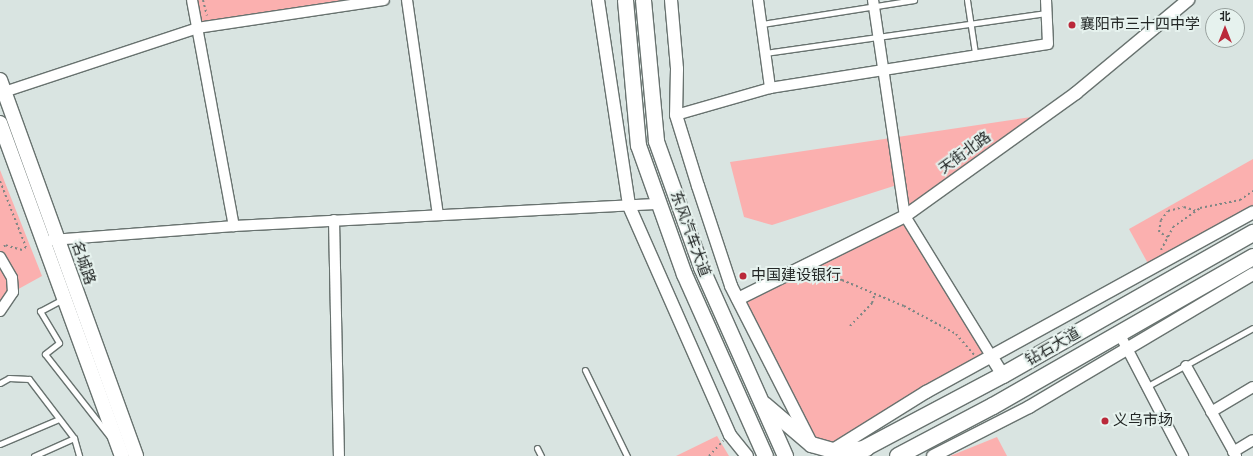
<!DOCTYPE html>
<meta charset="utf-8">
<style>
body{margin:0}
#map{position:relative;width:1253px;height:456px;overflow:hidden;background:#d9e4e1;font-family:Signika,"Noto Sans SC",sans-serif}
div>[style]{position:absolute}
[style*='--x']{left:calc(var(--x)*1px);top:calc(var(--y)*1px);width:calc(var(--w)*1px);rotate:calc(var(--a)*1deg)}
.green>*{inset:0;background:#fbb0af}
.path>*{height:2px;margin-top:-1px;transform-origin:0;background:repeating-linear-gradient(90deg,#7f8684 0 2px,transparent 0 5px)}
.roads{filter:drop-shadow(1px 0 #68726f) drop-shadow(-1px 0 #68726f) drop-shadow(0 1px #68726f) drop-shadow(0 -1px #68726f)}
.service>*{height:5px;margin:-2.5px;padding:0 2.5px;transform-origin:2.5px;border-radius:2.5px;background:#fff}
.minor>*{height:10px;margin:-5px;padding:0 5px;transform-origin:5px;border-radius:5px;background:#fff}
.tertiary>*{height:12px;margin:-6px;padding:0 6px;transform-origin:6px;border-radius:6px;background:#fff}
.secondary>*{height:14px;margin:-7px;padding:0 7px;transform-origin:7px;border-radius:7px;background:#fff}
.primary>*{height:15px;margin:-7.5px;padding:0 7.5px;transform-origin:7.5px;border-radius:7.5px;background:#fff}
.trunk>*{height:16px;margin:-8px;padding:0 8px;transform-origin:8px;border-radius:8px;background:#fff}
.dots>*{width:11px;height:11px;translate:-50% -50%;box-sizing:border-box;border:2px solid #e6f2ee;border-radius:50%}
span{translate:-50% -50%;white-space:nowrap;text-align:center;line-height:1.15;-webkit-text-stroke:4px #e6f2ee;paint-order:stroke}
.poi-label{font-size:15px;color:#232726}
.left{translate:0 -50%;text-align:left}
.street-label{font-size:15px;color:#232726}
.north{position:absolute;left:1205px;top:8px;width:40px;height:40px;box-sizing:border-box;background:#e6f2ee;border:1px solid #98a19e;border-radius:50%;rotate:0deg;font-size:11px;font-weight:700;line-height:16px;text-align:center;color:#232726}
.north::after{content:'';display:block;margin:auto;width:14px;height:18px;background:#ba293a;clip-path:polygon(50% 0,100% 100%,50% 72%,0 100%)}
</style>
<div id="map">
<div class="green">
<i style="clip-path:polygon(192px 0,346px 0,347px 6px,197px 28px)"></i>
<i style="clip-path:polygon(1045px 115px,906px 216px,991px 356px,832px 450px,811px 444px,738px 299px,905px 216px,900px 184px,772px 225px,744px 217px,730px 162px)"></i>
<i style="clip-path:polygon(1253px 159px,1253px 211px,1151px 269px,1129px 229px)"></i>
<i style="clip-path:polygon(0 170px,42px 276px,13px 292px,0 311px)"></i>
<i style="clip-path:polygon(717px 436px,729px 456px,676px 456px)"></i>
<i style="clip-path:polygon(997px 437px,1007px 456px,950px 456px)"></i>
</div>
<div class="path">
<i style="--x:203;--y:0;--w:16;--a:76"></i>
<i style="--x:0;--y:181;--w:71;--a:68.5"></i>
<i style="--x:26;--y:247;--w:5;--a:143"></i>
<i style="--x:22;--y:250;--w:18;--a:-164"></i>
<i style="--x:5;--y:245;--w:4;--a:117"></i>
<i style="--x:1168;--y:237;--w:10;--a:-151"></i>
<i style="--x:1159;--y:232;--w:12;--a:-81"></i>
<i style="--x:1161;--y:220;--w:11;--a:-52"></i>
<i style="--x:1168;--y:211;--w:16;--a:-14"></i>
<i style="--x:1184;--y:207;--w:13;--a:18"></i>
<i style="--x:1161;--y:250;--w:26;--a:-62"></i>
<i style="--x:1173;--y:227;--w:33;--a:-35"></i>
<i style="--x:1200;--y:208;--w:41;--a:-11.3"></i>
<i style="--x:1240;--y:200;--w:16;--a:-35"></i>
<i style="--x:811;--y:274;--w:32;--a:11"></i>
<i style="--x:842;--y:280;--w:67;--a:22.8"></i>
<i style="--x:904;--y:306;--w:59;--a:28.3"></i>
<i style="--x:956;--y:334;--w:28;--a:49"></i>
<i style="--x:850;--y:326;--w:32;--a:-46"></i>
<i style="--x:872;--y:303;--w:10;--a:-73"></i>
<i style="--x:709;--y:456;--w:21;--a:-47"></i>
</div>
<div class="roads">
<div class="service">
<i style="--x:967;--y:0;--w:54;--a:81.4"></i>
<i style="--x:762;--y:24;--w:154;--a:-9"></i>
<i style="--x:765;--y:53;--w:284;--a:-8.1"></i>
<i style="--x:63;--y:299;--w:26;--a:152"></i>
<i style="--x:40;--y:311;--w:37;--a:59"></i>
<i style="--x:59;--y:343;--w:18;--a:142"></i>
<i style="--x:45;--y:354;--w:105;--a:51.9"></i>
<i style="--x:585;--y:370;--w:96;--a:64"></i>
<i style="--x:0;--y:383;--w:10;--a:-29"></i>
<i style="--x:9;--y:378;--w:20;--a:3"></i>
<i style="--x:29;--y:379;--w:74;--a:52.7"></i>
<i style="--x:74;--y:438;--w:19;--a:74"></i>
<i style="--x:1146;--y:387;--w:122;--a:-28.9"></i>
<i style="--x:0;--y:444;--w:64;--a:-23"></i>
<i style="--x:537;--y:448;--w:9;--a:63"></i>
<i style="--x:34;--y:456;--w:44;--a:-24.2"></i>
</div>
<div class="minor">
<i style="--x:192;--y:0;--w:230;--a:79.5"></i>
<i style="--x:407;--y:0;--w:217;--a:81.8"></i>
<i style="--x:758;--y:0;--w:89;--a:82.2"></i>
<i style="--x:873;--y:0;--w:218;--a:81.6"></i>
<i style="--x:905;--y:216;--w:164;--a:58.4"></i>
<i style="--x:4;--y:92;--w:203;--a:-18.3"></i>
<i style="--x:197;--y:28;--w:189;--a:-8.5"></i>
<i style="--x:676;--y:115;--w:98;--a:-16"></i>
<i style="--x:770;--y:88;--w:281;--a:-9"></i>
<i style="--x:1048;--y:44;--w:44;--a:-92.6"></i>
<i style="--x:334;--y:220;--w:236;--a:88.8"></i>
<i style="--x:52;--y:240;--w:183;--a:-4.4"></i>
<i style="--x:234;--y:226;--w:427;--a:-3"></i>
<i style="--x:0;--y:257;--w:24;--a:60"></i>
<i style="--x:12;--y:278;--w:14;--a:86"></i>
<i style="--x:13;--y:292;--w:23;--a:124"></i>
<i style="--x:1119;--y:333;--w:139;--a:62.5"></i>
<i style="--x:1186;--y:366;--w:103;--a:60.9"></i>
<i style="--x:1211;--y:412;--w:49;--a:-30.8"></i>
<i style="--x:1233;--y:452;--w:23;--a:-31"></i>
</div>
<div class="tertiary">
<i style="--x:598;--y:0;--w:208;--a:81.4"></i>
<i style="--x:629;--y:206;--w:250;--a:66.2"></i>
<i style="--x:730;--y:435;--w:27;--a:51"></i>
<i style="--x:671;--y:0;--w:69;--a:85"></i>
<i style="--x:677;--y:69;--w:46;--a:91.2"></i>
<i style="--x:676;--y:115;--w:74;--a:72.8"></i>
<i style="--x:698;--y:186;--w:105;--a:71.7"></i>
<i style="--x:731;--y:286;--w:176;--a:63"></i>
<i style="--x:738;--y:299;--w:186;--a:-26.4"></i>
<i style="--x:905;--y:216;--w:211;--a:-35.7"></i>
<i style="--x:1076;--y:93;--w:146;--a:-39.7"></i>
<i style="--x:991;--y:356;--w:22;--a:58"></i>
<i style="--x:833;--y:450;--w:110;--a:-31.9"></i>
<i style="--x:926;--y:392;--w:373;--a:-28.8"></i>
<i style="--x:933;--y:456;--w:108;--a:-27"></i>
<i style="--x:1029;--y:407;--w:261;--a:-30.7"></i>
</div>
<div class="secondary">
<i style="--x:0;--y:80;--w:400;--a:70.1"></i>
<i style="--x:0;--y:123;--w:355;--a:69.9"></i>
</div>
<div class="primary">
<i style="--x:625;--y:0;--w:146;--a:84.9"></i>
<i style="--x:638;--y:145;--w:137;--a:70.4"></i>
<i style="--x:684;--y:274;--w:199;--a:66"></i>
<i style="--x:643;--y:0;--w:142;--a:84.7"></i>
<i style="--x:656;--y:141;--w:134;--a:70.3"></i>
<i style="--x:701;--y:267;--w:207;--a:66"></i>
<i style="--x:764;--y:404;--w:62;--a:40.4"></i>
<i style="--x:811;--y:444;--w:22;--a:16"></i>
<i style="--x:832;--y:450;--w:34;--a:-3"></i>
</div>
<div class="trunk">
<i style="--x:850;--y:456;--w:173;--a:-27.9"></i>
<i style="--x:1003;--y:375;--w:288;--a:-29.6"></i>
<i style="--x:898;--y:456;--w:107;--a:-27.8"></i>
<i style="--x:993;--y:406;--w:300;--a:-29.8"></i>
</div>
</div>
<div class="dots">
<i style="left:1072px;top:25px;background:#ba293a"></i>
<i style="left:743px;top:276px;background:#ba293a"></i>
<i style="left:1105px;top:421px;background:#ba293a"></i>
</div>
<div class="poi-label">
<span class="left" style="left:1080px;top:25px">襄阳市三十四中学</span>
<span class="left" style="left:751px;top:276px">中国建设银行</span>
<span class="left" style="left:1113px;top:421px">义乌市场</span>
</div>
<div class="street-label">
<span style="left:965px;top:153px;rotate:-36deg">天街北路</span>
<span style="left:690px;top:234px;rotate:70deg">东风汽车大道</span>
<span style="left:83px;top:263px;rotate:71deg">名城路</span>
<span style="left:1053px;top:347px;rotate:-30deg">钻石大道</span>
</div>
<div class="north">北</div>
</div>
